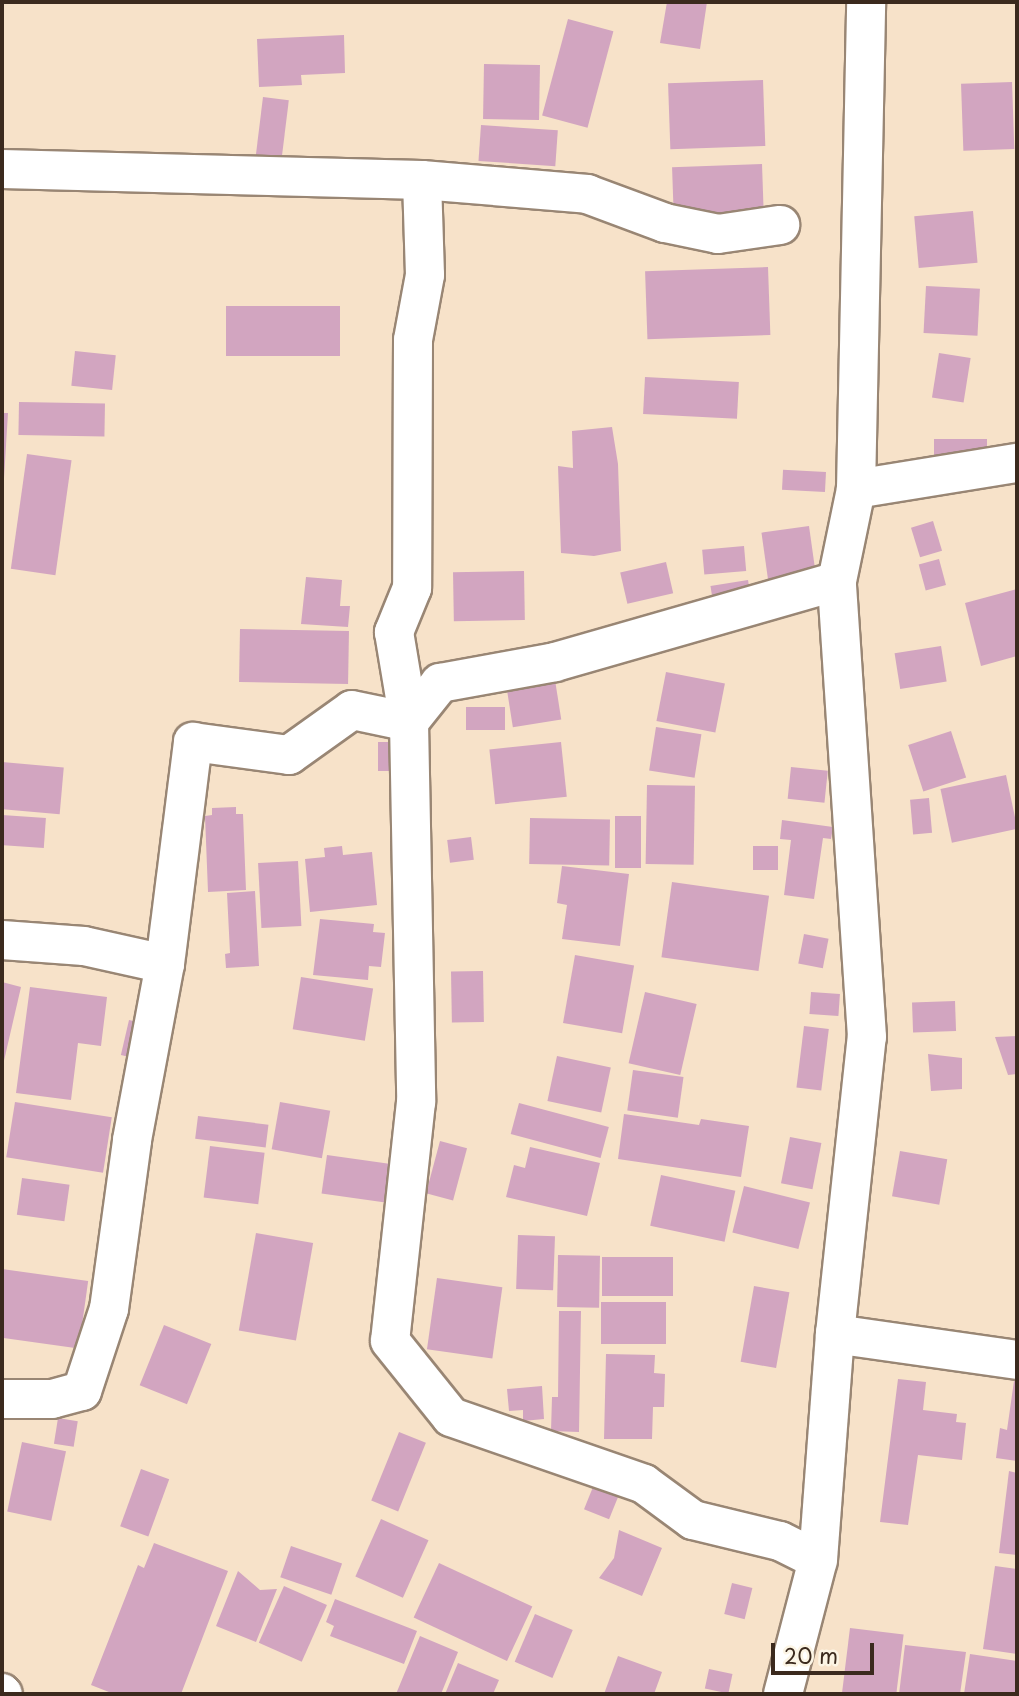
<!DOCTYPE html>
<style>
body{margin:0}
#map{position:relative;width:1019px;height:1696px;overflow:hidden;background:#f7e2c9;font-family:"Playpen Sans",sans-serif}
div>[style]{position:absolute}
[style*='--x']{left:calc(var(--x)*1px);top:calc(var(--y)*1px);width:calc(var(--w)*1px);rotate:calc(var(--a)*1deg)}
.building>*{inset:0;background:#d2a5c0;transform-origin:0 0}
.roads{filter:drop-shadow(2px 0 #998674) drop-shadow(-2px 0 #998674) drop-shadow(0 2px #998674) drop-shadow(0 -2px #998674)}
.minor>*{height:38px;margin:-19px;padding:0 19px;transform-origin:19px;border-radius:19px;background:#fff}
span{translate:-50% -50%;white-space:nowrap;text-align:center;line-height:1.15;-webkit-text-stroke:7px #fcf5e5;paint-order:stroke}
.frame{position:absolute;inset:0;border:4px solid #3b2a1e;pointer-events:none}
.scale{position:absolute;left:771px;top:1643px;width:103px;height:32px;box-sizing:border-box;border:4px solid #3b2a1e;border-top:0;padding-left:9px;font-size:21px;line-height:24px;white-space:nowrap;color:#3b2a1e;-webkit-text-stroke:5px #fcf5e5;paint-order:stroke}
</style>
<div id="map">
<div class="building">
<i style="clip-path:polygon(667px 2px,707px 2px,700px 49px,660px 43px)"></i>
<i style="left:568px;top:19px;width:47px;height:100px;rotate:15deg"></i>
<i style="clip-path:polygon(344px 35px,345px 73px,301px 75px,302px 85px,259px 87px,257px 39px)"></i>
<i style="left:484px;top:64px;width:56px;height:55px;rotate:1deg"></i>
<i style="left:763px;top:80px;width:66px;height:95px;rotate:88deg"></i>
<i style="left:1012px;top:82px;width:67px;height:51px;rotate:88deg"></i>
<i style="left:263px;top:97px;width:26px;height:62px;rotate:7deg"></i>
<i style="left:481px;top:125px;width:77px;height:36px;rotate:4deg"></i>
<i style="left:762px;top:164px;width:51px;height:90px;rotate:88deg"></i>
<i style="left:973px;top:211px;width:52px;height:59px;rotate:85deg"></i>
<i style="left:768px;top:267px;width:68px;height:123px;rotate:88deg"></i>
<i style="left:926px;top:286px;width:54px;height:47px;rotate:3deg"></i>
<i style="left:340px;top:306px;width:50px;height:114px;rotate:90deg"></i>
<i style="left:75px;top:351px;width:41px;height:35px;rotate:6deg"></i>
<i style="left:939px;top:353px;width:32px;height:45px;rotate:9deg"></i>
<i style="left:645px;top:377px;width:94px;height:37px;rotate:3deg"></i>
<i style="left:19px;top:402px;width:86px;height:33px;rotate:1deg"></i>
<i style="clip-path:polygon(2px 413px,8px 413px,4px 478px,2px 478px)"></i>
<i style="clip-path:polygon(612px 427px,618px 464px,621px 551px,594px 556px,561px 553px,558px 466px,573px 468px,572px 431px)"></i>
<i style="left:987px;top:439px;width:21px;height:53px;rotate:90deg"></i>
<i style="left:27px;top:454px;width:45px;height:116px;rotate:8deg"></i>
<i style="left:826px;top:472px;width:20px;height:43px;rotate:93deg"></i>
<i style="left:933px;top:521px;width:31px;height:23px;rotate:73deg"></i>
<i style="left:809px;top:526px;width:49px;height:48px;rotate:82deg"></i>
<i style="left:744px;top:546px;width:25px;height:42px;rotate:85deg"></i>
<i style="left:939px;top:559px;width:27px;height:21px;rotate:75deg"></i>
<i style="left:666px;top:562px;width:32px;height:47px;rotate:77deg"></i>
<i style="left:524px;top:571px;width:49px;height:71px;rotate:89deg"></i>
<i style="clip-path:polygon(306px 577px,342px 580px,340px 606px,350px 606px,348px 627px,301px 624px)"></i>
<i style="left:748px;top:580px;width:20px;height:38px;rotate:81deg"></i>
<i style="clip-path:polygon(1017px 589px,1017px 656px,981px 666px,965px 603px)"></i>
<i style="left:240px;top:629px;width:109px;height:53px;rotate:1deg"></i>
<i style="left:941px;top:646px;width:36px;height:47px;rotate:81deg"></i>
<i style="left:666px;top:672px;width:60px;height:50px;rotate:11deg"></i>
<i style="left:555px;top:680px;width:40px;height:49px;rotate:81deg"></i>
<i style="left:505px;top:707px;width:23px;height:39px;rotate:90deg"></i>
<i style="left:656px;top:727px;width:46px;height:44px;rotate:9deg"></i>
<i style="left:951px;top:731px;width:49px;height:45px;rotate:72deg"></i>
<i style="left:378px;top:742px;width:21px;height:29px"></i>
<i style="left:561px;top:742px;width:55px;height:72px;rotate:84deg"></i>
<i style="left:2px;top:762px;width:62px;height:47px;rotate:5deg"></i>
<i style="left:791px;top:767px;width:37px;height:32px;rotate:6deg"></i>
<i style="left:1006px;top:775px;width:55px;height:67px;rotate:78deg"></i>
<i style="left:647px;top:785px;width:48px;height:79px;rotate:1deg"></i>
<i style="left:929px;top:798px;width:35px;height:19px;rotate:85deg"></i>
<i style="clip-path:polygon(236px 807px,236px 814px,243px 814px,246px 890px,208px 892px,205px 816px,212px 815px,212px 808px)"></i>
<i style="left:2px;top:815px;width:44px;height:30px;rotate:4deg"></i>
<i style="left:615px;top:816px;width:26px;height:52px"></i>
<i style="left:530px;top:818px;width:80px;height:46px;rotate:1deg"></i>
<i style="clip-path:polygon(782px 820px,833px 827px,831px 839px,823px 838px,814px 899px,784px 895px,791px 840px,780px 839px)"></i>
<i style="left:471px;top:837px;width:23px;height:24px;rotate:83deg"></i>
<i style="clip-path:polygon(342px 846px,343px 855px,372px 852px,377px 905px,310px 912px,305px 859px,325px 857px,324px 848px)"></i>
<i style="left:753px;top:846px;width:25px;height:24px"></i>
<i style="left:298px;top:861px;width:65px;height:40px;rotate:87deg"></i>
<i style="clip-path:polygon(562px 866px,629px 874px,620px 946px,562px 939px,567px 905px,557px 903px)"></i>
<i style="left:672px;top:882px;width:98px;height:76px;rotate:8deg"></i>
<i style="clip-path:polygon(255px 891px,259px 966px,226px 968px,225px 954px,230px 953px,227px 893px)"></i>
<i style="clip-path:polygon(320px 919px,374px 924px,373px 932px,385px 933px,381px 967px,369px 966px,368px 980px,313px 975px)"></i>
<i style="left:804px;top:934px;width:25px;height:30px;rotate:11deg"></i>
<i style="left:575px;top:955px;width:60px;height:69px;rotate:10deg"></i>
<i style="left:483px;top:971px;width:51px;height:32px;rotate:89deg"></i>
<i style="left:301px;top:977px;width:73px;height:53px;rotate:9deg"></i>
<i style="clip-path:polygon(2px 982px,21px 987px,3px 1065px,2px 1065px)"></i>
<i style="clip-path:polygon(30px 987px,107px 997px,101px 1046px,78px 1043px,71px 1100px,16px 1093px)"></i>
<i style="left:645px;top:992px;width:53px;height:73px;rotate:13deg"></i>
<i style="left:811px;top:992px;width:29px;height:22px;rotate:4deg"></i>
<i style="left:955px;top:1001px;width:30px;height:43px;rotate:88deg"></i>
<i style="left:129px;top:1020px;width:17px;height:36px;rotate:13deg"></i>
<i style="left:804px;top:1026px;width:25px;height:62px;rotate:7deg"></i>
<i style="clip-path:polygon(1017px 1036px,1017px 1074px,1008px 1075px,995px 1037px)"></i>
<i style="clip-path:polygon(928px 1054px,962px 1058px,962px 1089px,931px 1091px)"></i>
<i style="left:557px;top:1056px;width:55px;height:46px;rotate:12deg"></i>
<i style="left:633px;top:1070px;width:51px;height:41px;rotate:8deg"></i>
<i style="left:15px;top:1102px;width:98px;height:56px;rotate:9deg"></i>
<i style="left:280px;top:1102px;width:51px;height:48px;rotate:10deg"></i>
<i style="left:519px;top:1103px;width:93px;height:32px;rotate:15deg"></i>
<i style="clip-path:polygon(624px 1114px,699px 1125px,701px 1119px,749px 1126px,741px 1177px,618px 1159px)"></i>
<i style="left:198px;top:1116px;width:71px;height:23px;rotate:7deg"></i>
<i style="left:790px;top:1137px;width:32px;height:47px;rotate:11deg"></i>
<i style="left:440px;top:1141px;width:28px;height:54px;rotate:15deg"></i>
<i style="left:210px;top:1146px;width:55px;height:52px;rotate:7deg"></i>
<i style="clip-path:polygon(530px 1147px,600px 1163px,587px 1216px,506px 1197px,514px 1165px,525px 1168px)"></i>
<i style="left:900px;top:1151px;width:48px;height:46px;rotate:10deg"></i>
<i style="left:327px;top:1155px;width:68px;height:39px;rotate:8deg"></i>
<i style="left:661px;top:1175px;width:76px;height:52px;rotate:12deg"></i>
<i style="left:22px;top:1178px;width:48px;height:37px;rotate:8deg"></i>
<i style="left:744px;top:1186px;width:68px;height:48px;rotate:14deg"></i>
<i style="left:256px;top:1233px;width:58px;height:99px;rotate:10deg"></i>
<i style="left:518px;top:1235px;width:37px;height:54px;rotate:2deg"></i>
<i style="left:558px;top:1255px;width:42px;height:52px;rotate:1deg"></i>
<i style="left:673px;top:1257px;width:39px;height:71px;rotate:90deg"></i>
<i style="left:2px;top:1269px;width:87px;height:68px;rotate:8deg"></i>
<i style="left:437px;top:1278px;width:66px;height:72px;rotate:8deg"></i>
<i style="left:754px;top:1286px;width:36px;height:77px;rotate:10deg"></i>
<i style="left:601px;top:1302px;width:65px;height:42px"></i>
<i style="clip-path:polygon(559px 1311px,581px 1311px,579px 1432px,551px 1431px,552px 1397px,558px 1397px)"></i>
<i style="left:164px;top:1325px;width:51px;height:65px;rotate:22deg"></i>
<i style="clip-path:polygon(606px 1354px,655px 1355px,654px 1373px,665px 1374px,664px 1407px,653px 1407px,652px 1439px,604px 1439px)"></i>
<i style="clip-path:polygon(898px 1379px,926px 1382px,923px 1410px,957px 1414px,956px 1422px,966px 1423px,962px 1460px,918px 1455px,908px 1525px,880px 1522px)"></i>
<i style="clip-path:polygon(1014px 1381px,1017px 1382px,1017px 1461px,996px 1458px,1000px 1428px,1007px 1430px)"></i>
<i style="clip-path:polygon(542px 1386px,544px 1419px,523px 1421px,523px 1410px,509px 1411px,507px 1389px)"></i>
<i style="left:58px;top:1418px;width:20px;height:26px;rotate:9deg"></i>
<i style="left:399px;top:1432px;width:29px;height:74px;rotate:22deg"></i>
<i style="left:22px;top:1442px;width:45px;height:71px;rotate:12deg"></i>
<i style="left:141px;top:1469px;width:30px;height:61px;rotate:20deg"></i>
<i style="clip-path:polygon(1009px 1471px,1017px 1473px,1017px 1555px,999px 1553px)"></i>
<i style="left:593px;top:1487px;width:27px;height:24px;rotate:22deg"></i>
<i style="left:381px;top:1519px;width:52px;height:63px;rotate:24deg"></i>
<i style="clip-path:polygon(619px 1530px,662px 1548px,642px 1596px,599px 1578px,614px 1558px)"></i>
<i style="clip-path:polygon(154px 1543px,228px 1571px,181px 1694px,114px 1694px,91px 1685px,138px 1565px,144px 1568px)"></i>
<i style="left:291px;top:1546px;width:54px;height:33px;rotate:19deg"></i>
<i style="left:439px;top:1563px;width:103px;height:60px;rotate:25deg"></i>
<i style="clip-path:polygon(995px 1566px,1017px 1569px,1017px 1654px,983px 1649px)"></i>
<i style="clip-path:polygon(238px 1571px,260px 1590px,277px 1589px,256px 1642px,216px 1626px)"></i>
<i style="left:732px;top:1583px;width:21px;height:32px;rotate:14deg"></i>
<i style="left:284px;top:1586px;width:47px;height:62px;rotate:24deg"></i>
<i style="clip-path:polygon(335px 1599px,417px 1631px,404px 1664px,330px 1636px,334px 1626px,326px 1622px)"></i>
<i style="left:535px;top:1614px;width:41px;height:52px;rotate:23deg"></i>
<i style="left:850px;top:1628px;width:54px;height:66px;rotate:7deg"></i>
<i style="clip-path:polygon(420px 1636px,458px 1652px,441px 1694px,396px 1694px)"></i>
<i style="clip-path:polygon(905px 1645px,966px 1652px,960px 1694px,899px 1694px)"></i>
<i style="clip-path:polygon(970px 1654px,1017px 1661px,1017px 1694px,964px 1694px)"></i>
<i style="clip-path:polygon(618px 1656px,662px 1672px,654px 1694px,604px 1694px)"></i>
<i style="clip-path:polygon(458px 1663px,499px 1680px,493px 1694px,445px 1694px)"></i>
<i style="left:709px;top:1669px;width:24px;height:20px;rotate:12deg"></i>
</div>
<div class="roads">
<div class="minor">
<i style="--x:2;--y:169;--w:420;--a:1.5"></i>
<i style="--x:422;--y:180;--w:166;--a:4.8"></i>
<i style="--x:587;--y:194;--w:83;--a:20.4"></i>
<i style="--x:665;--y:223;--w:54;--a:11.7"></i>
<i style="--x:718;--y:234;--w:63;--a:-8.3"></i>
<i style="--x:422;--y:180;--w:95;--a:88.2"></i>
<i style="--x:425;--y:275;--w:66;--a:100.5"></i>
<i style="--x:413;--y:340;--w:248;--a:90.2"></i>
<i style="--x:412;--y:588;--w:48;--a:112.2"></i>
<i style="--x:394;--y:632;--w:91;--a:80.5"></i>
<i style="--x:409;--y:722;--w:380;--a:88.9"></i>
<i style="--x:416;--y:1102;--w:240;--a:96.2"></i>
<i style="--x:390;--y:1341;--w:97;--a:51.2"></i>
<i style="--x:451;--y:1417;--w:204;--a:19.1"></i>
<i style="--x:644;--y:1484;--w:61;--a:36.3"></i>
<i style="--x:693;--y:1520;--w:89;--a:13.6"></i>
<i style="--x:780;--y:1541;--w:42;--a:26.6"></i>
<i style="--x:856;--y:489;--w:163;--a:-9.2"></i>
<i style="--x:2;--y:940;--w:82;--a:4.2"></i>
<i style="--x:84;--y:946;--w:83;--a:12.5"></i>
<i style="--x:165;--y:964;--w:224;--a:-82.8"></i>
<i style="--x:193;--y:742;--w:97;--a:7.7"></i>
<i style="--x:289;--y:755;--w:77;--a:-35.5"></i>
<i style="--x:352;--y:710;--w:58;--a:11.9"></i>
<i style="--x:409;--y:722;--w:50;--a:-51.5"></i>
<i style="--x:440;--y:683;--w:117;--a:-10.3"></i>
<i style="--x:555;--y:662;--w:293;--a:-16"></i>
<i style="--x:835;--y:1334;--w:184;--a:8.1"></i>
<i style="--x:2;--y:1399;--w:50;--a:0"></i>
<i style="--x:52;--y:1399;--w:31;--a:-15"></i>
<i style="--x:82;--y:1391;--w:86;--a:-71.8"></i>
<i style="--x:109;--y:1309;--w:171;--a:-82.2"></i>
<i style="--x:132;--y:1140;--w:179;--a:-79.4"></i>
<i style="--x:2;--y:1693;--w:1;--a:45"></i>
<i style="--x:783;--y:1694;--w:138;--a:-75.4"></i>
<i style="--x:818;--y:1560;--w:227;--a:-85.7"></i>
<i style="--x:835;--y:1334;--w:299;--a:-83.9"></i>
<i style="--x:867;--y:1037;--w:457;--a:-93.8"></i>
<i style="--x:837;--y:581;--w:94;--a:-78.3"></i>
<i style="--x:856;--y:489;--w:487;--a:-88.8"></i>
</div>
</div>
<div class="frame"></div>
<div class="scale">20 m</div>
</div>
